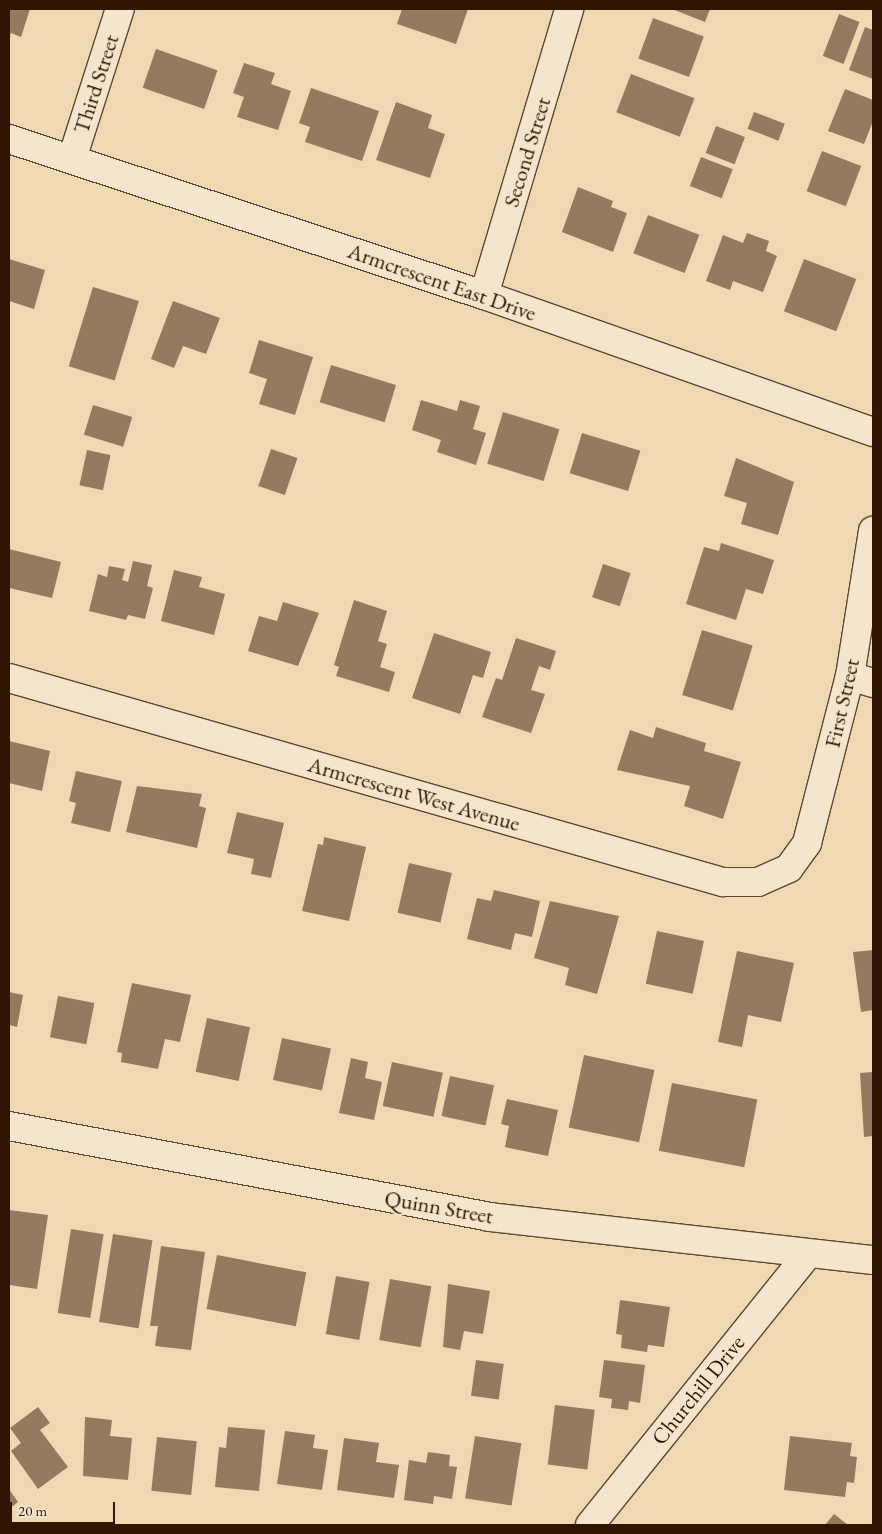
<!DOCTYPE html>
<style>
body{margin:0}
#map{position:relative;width:882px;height:1534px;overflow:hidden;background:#eed9b3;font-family:"EB Garamond",serif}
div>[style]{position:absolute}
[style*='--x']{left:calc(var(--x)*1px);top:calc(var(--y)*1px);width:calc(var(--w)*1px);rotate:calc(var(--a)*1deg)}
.building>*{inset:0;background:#937b5f;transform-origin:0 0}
.roads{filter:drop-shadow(1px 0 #60462f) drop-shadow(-1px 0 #60462f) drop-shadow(0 1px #60462f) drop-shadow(0 -1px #60462f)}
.minor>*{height:28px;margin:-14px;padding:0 14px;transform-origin:14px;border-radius:14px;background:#f4e6ce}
span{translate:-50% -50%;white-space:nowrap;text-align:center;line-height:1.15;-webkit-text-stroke:4.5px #f4e6ce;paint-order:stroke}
.street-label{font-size:22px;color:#301503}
.frame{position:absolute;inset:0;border:10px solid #301503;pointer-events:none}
.scale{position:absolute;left:10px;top:1502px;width:105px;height:22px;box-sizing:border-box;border:2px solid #301503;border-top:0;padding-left:6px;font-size:15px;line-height:18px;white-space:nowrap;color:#301503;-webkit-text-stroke:4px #f4e6ce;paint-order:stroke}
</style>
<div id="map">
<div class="building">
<i style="clip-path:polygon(9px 9px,30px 9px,21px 37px,11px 33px,9px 38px)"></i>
<i style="clip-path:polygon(402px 9px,468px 9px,456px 44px,397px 24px)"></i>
<i style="clip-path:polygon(672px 9px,710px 9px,705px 22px)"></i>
<i style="left:839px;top:14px;width:22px;height:45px;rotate:21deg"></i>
<i style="left:653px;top:18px;width:54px;height:43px;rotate:20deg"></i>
<i style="clip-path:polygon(865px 27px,873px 30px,873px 79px,849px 70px)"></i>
<i style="left:156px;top:49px;width:65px;height:41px;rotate:19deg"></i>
<i style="clip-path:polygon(244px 63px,275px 73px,271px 84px,291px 91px,278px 130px,237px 117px,244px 97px,233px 93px)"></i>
<i style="left:631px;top:74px;width:68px;height:41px;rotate:21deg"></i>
<i style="clip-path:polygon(311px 88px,379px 111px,362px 161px,305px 142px,310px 127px,299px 123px)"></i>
<i style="clip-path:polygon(845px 89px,873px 100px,873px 121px,864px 144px,828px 131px)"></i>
<i style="clip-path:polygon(396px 102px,432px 115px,428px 128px,445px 134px,430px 178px,376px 160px)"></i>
<i style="left:754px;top:112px;width:33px;height:18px;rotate:21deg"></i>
<i style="left:716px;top:126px;width:31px;height:29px;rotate:21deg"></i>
<i style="left:822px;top:151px;width:42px;height:43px;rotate:21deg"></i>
<i style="left:701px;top:157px;width:34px;height:31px;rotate:21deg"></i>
<i style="clip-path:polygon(578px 187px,613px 201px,611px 207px,627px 213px,613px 252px,562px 232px)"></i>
<i style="left:648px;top:215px;width:55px;height:41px;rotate:21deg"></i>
<i style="clip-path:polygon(747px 233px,769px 241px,766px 251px,777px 256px,763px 292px,733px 281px,730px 290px,706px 281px,723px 235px,743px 243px)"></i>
<i style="clip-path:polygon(9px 259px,45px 270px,34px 309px,9px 301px)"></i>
<i style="left:804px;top:259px;width:56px;height:56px;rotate:21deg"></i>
<i style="left:93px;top:287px;width:48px;height:83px;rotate:17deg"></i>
<i style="clip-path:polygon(173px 301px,220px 318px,206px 354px,183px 346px,174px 368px,151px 359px)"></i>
<i style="clip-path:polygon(259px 340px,313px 357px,295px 415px,259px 404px,267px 379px,249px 373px)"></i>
<i style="left:331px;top:365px;width:68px;height:39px;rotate:17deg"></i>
<i style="clip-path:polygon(421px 400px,457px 411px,460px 400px,480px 406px,473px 429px,486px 433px,476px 465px,437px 452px,441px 440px,412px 430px)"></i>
<i style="left:93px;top:405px;width:41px;height:31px;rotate:17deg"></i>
<i style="left:503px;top:412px;width:59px;height:54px;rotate:17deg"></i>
<i style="left:582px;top:433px;width:61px;height:42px;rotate:17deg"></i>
<i style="left:271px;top:449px;width:28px;height:39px;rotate:19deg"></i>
<i style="left:87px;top:450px;width:24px;height:36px;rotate:12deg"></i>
<i style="clip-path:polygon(736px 458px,794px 482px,778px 535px,741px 524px,747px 503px,724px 496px)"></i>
<i style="clip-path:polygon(721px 543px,774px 560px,763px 594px,746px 589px,736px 620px,686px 604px,704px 547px,719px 551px)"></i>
<i style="clip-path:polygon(9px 549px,61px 562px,52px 598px,9px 588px)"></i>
<i style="clip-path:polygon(133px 561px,152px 565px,147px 586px,153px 588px,145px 619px,128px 615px,126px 620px,89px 611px,98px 574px,107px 577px,109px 566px,125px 569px,122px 580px,128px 582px)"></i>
<i style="left:603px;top:564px;width:29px;height:35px;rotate:18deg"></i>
<i style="clip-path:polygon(174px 570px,202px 577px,199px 587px,225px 594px,214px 635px,161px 621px)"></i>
<i style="clip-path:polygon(354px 600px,387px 611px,378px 641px,387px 644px,380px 667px,395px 672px,389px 692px,336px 676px,339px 667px,334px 665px)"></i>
<i style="clip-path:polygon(283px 602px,319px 613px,298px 666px,248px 651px,259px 616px,277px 621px)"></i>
<i style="left:702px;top:630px;width:53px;height:68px;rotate:17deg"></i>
<i style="clip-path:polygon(434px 633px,491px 652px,483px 678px,473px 675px,460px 714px,412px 698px)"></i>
<i style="clip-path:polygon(516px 638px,556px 651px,550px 670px,539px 666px,531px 690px,545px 694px,531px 733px,482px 717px,496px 678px,502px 680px)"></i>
<i style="clip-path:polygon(656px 727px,706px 743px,704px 751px,741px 762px,723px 819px,684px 806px,690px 786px,617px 770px,630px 730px,653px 738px)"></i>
<i style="clip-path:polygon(9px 741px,50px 751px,42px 791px,9px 783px)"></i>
<i style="clip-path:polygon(76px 771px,122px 781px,110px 832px,71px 823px,76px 803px,69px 801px)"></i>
<i style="clip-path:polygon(137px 786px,202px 794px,199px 806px,206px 808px,197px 848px,126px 832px)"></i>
<i style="clip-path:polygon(237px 812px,284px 823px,271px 878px,251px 874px,254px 859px,227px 853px)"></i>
<i style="clip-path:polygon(324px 837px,366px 847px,349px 921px,302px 911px,318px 844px,323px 845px)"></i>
<i style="left:409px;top:863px;width:44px;height:51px;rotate:13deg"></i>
<i style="clip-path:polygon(494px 890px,540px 901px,532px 937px,515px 933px,511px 950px,467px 939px,477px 898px,491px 901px)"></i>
<i style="clip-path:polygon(550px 901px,619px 916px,597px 994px,565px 985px,569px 968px,534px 958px)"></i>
<i style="left:657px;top:931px;width:48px;height:54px;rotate:12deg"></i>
<i style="clip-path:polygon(873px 950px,873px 1010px,861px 1012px,853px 952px)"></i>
<i style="clip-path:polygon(737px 951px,794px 963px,781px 1022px,748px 1015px,742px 1047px,718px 1042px)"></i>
<i style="clip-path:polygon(132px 983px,191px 995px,180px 1042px,165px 1039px,158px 1069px,121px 1062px,122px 1053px,117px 1052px)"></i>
<i style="clip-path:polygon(9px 992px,23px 995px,17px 1027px,9px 1025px)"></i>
<i style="left:58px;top:996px;width:37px;height:42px;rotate:11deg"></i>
<i style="left:207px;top:1018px;width:44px;height:55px;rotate:12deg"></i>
<i style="left:282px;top:1038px;width:50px;height:43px;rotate:12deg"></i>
<i style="left:584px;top:1055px;width:72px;height:74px;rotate:12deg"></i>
<i style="clip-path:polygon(351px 1058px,368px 1062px,365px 1078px,382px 1082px,374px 1120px,339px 1113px)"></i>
<i style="left:392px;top:1062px;width:52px;height:45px;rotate:12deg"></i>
<i style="clip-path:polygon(873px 1072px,873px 1136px,864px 1137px,860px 1073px)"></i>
<i style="left:450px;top:1076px;width:45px;height:41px;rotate:12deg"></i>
<i style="left:672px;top:1083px;width:87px;height:69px;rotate:11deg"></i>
<i style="clip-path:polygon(507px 1099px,558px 1110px,548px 1156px,505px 1147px,509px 1126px,501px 1124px)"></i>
<i style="clip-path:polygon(9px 1210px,48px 1215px,37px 1289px,9px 1285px)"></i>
<i style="left:71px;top:1229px;width:33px;height:85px;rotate:9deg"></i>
<i style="left:113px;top:1234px;width:40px;height:89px;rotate:9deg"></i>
<i style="clip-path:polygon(161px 1246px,205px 1252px,191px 1350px,155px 1346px,158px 1326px,150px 1326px)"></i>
<i style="left:217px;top:1255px;width:91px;height:55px;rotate:11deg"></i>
<i style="left:336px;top:1276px;width:34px;height:59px;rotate:10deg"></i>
<i style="left:390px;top:1279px;width:42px;height:62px;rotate:10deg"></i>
<i style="clip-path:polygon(448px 1284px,490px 1291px,483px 1334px,464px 1331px,460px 1350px,443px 1347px)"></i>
<i style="clip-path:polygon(620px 1300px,670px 1307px,664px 1347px,648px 1345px,647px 1352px,621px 1348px,622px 1335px,616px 1334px)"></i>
<i style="left:476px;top:1360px;width:28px;height:36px;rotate:8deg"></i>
<i style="clip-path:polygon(604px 1360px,645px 1365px,640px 1403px,629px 1401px,628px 1410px,611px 1408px,612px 1399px,599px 1397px)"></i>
<i style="left:555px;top:1405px;width:40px;height:60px;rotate:7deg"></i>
<i style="clip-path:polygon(38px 1407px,50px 1423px,40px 1430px,68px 1467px,38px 1489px,11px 1451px,21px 1443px,10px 1428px)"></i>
<i style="clip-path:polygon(85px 1417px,112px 1420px,110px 1436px,132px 1438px,128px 1480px,83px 1476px)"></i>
<i style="clip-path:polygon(228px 1427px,265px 1430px,259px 1491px,215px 1487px,219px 1447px,226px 1448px)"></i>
<i style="clip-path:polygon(285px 1431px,315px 1435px,313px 1448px,328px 1450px,322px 1490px,277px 1484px)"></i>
<i style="left:475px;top:1436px;width:47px;height:63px;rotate:9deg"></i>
<i style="clip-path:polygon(790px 1436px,852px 1443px,850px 1456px,857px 1457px,854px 1483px,847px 1482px,845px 1497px,784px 1490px)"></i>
<i style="left:157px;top:1437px;width:40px;height:54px;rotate:6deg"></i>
<i style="clip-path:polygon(344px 1438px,379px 1443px,376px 1462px,399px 1465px,394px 1498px,337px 1490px)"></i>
<i style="clip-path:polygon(428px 1452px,450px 1455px,449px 1466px,457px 1467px,452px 1499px,434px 1496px,433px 1504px,404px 1500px,409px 1460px,426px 1463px)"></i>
<i style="clip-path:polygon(9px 1489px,18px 1502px,9px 1509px)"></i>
<i style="clip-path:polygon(834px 1514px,848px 1525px,825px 1525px)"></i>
</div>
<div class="roads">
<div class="minor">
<i style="--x:9;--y:139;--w:500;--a:18.2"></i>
<i style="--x:484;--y:295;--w:412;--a:19.4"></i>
<i style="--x:72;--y:159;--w:157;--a:-72.3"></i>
<i style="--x:484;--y:295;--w:298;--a:-73.4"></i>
<i style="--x:850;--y:676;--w:24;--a:17"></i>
<i style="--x:9;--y:678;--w:743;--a:15.95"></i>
<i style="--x:723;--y:882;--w:35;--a:0"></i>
<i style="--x:758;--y:882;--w:34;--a:-24"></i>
<i style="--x:789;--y:868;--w:31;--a:-54"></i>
<i style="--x:807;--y:843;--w:172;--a:-75.6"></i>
<i style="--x:850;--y:676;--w:147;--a:-81"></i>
<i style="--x:9;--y:1126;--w:489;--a:10.7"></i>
<i style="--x:489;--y:1217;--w:386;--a:6.4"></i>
<i style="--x:590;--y:1525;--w:346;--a:-51.2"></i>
</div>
</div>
<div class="street-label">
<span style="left:96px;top:84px;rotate:-72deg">Third Street</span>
<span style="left:527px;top:152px;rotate:-73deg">Second Street</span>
<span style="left:442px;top:282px;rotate:19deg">Armcrescent East Drive</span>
<span style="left:842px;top:703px;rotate:-77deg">First Street</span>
<span style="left:414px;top:794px;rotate:16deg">Armcrescent West Avenue</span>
<span style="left:439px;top:1207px;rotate:10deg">Quinn Street</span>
<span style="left:698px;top:1390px;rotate:-51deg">Churchill Drive</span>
</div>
<div class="frame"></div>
<div class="scale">20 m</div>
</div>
